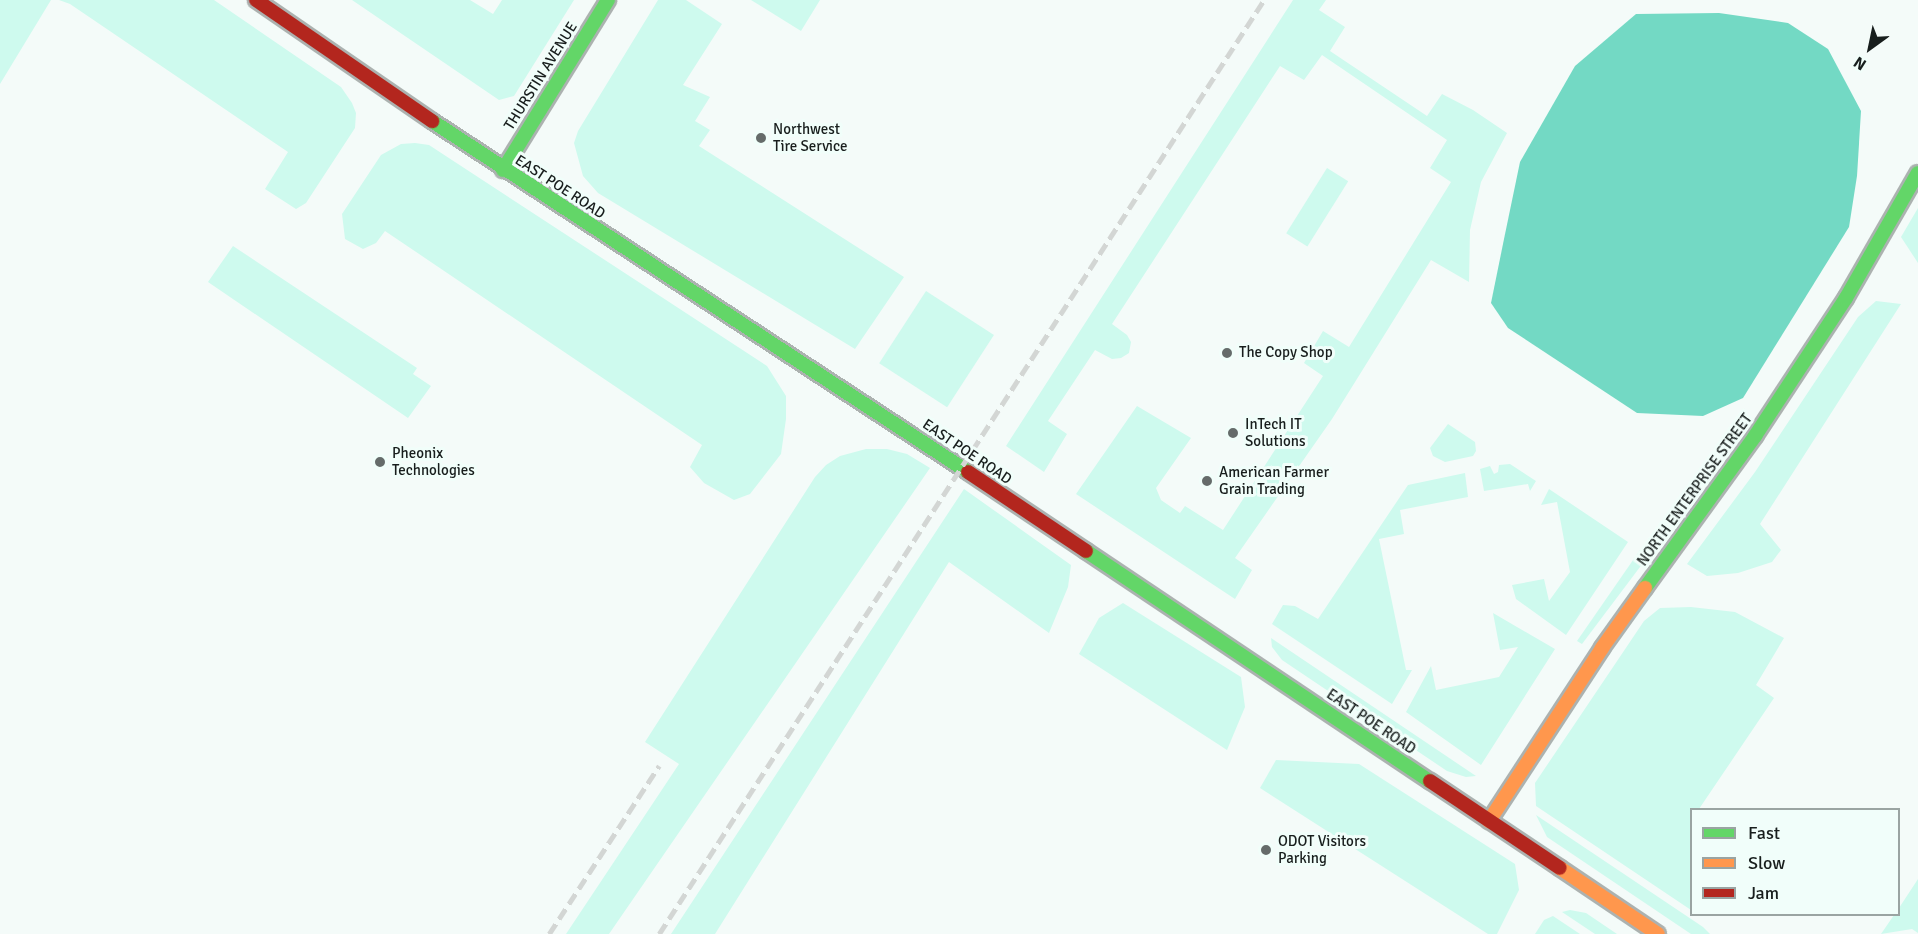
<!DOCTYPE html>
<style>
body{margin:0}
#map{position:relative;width:1918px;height:934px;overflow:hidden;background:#f4fbf9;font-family:Signika,sans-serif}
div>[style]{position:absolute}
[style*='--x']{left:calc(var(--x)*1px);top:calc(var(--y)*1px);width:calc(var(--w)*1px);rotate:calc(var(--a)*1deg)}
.green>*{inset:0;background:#cefaee;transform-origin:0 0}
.water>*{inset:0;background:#73d9c4}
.roads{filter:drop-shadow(2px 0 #acb2b0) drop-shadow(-2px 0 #acb2b0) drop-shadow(0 2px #acb2b0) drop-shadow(0 -2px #acb2b0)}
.fast>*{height:14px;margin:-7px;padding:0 7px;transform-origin:7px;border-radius:7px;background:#63d668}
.slow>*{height:14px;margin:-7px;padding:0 7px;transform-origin:7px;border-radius:7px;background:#ff974d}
.jam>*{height:14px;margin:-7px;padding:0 7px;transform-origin:7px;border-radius:7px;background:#b3261e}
.rail>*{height:4.5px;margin-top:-2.25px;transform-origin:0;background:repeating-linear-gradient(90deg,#d3d6d4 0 12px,transparent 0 18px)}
.dots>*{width:16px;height:16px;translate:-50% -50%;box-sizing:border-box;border:3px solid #f1fefa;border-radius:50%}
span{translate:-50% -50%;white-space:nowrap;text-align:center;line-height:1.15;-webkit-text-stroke:6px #f1fefa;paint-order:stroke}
.street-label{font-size:15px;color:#181e1d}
.poi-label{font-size:15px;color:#181e1d}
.left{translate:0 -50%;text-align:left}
.legend{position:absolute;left:1690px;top:808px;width:210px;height:108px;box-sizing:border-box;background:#f1fefa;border:2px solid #9aa4a2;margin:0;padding:8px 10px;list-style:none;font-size:18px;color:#181e1d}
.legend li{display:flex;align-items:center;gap:12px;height:30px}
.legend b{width:30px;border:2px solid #9aa4a2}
.north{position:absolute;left:1840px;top:18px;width:60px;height:60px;-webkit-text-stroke:4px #f1fefa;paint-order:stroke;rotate:213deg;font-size:16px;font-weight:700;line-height:24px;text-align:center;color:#181e1d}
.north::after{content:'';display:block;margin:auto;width:21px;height:27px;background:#181e1d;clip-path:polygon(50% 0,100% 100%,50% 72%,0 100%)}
</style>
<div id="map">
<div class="green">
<i style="clip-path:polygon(0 0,51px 0,0 84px)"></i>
<i style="clip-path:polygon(59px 0,214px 0,341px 87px,352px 103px,356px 113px,355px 128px,306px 203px,296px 209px,265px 189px,288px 152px,70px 4px)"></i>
<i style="clip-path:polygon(352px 0,470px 0,493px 14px,502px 0,574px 0,514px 96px,499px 100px)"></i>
<i style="clip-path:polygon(658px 0,686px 0,722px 24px,683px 85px,710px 97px,695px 121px,710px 130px,699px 146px,904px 277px,855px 349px,598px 193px,583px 176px,574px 143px,578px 131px)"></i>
<i style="clip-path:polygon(751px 0,820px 0,801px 31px)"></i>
<i style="clip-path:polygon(1293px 0,1326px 0,1319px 10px,1345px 27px,1330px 51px,1427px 116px,1442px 94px,1473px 110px,1507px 133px,1481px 182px,1470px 230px,1469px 282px,1431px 260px,1332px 419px,1235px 558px,1252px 570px,1235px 599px,1076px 494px,1137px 406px,1191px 438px,1156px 488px,1161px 500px,1180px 513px,1185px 506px,1223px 530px,1323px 376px,1304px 363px,1323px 331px,1349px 347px,1451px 182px,1430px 168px,1447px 140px,1322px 55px,1304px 80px,1280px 66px,1112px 324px,1127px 335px,1131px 342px,1129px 353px,1121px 358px,1112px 359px,1095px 350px,1048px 421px,1067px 434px,1044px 472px,1006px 446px)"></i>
<i style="clip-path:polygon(415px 143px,429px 145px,767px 366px,786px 396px,786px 419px,781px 454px,750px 494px,734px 500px,704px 483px,690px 467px,702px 445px,385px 231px,376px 243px,363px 249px,345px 239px,342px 214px,381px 155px,401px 144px)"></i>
<i style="left:1327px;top:168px;width:25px;height:77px;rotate:32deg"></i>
<i style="clip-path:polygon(1918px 208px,1918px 263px,1901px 237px)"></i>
<i style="clip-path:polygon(233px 246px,417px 368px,413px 374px,431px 386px,408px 418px,208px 282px)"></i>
<i style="left:926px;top:291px;width:81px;height:86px;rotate:33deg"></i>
<i style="clip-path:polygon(1876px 301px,1901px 304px,1760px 524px,1781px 550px,1772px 562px,1738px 573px,1707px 576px,1687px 564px,1755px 472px,1858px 317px)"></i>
<i style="clip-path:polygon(1448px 424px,1475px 442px,1476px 451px,1473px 456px,1445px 462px,1433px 456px,1430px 448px)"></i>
<i style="clip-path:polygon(866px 449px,887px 449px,907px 454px,930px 468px,609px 934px,566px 934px,679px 764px,645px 742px,815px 477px,826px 465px,840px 456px)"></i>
<i style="clip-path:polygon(1510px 464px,1536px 481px,1530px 491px,1528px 484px,1484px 491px,1480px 469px,1490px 466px,1494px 474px,1498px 472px,1499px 465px)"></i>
<i style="clip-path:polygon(1465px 473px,1468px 497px,1400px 510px,1404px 534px,1379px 539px,1406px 670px,1412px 670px,1392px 704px,1272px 624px,1283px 605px,1295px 606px,1318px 619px,1408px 485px)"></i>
<i style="clip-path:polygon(964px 489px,1071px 565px,1068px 587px,1049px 633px,949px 562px,715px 934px,671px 934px)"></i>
<i style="clip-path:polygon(1549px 489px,1628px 542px,1566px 635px,1516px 599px,1512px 585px,1544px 579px,1549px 601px,1570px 572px,1557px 502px,1541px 505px)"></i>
<i style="clip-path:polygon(1640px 550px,1649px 555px,1582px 644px,1577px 641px)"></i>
<i style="clip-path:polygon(1123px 603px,1241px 677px,1245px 707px,1227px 750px,1079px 654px,1099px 618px)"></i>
<i style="clip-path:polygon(1691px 607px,1735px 612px,1784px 638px,1756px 685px,1774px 698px,1699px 809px,1692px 810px,1691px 910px,1536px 806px,1535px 783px,1644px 621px,1660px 608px)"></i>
<i style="clip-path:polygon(1493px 613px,1555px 649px,1481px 765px,1406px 712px,1431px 666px,1436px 690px,1499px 677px,1518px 647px,1500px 650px)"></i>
<i style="clip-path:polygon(1271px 638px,1476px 776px,1466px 777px,1447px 771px,1282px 660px,1272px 647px)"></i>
<i style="clip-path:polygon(1276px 760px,1359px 764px,1515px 864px,1519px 890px,1497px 934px,1488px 934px,1260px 788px)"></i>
<i style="clip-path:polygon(1536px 815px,1703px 927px,1710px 934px,1691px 934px,1547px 837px)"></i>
<i style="clip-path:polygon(1918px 879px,1918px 933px,1912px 929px,1881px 934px,1894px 915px,1898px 914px,1899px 908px)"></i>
<i style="clip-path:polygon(1570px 910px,1586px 913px,1617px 934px,1595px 934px,1562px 912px)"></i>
<i style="clip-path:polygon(1553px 916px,1580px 934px,1535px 934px,1544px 920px)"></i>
</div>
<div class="water">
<i style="clip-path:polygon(1719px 13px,1788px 23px,1828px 49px,1861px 111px,1857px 176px,1849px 227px,1743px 398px,1703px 416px,1637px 413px,1508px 328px,1491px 303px,1504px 239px,1520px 162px,1575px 66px,1636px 14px)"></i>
</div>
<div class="roads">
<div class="fast">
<i style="--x:432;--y:121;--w:641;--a:33.22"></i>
<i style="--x:503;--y:170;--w:200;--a:-58.3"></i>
<i style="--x:1086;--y:551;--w:414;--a:33.8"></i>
<i style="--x:1645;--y:588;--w:188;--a:-54.1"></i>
<i style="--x:1755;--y:436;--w:165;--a:-56.6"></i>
<i style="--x:1846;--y:298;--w:144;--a:-60.1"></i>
</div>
<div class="slow">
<i style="--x:1489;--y:821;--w:207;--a:-56.8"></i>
<i style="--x:1602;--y:648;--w:74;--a:-54.4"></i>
<i style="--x:1560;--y:868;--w:118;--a:34"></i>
</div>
<div class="jam">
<i style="--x:256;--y:0;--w:214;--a:34.5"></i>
<i style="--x:968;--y:472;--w:142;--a:33.8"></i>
<i style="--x:1430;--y:781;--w:156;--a:33.8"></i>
</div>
</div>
<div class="rail">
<i style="--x:549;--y:934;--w:201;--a:-56.8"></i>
<i style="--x:659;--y:934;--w:1113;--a:-57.07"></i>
</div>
<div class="dots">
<i style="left:761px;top:138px;background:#656b6a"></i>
<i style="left:1227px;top:353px;background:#656b6a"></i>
<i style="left:1233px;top:433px;background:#656b6a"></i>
<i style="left:380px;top:462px;background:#656b6a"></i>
<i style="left:1207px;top:481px;background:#656b6a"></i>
<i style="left:1266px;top:850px;background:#656b6a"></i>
</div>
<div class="street-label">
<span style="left:541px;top:76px;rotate:-58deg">THURSTIN AVENUE</span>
<span style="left:560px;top:187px;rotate:33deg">EAST POE ROAD</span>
<span style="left:967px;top:452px;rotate:34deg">EAST POE ROAD</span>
<span style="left:1695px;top:490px;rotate:-54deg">NORTH ENTERPRISE STREET</span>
<span style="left:1371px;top:722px;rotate:34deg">EAST POE ROAD</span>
</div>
<div class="poi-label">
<span class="left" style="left:773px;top:138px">Northwest<br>Tire Service</span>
<span class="left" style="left:1239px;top:353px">The Copy Shop</span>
<span class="left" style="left:1245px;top:433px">InTech IT<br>Solutions</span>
<span class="left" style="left:392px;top:462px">Pheonix<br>Technologies</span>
<span class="left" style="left:1219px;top:481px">American Farmer<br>Grain Trading</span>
<span class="left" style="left:1278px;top:850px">ODOT Visitors<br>Parking</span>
</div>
<ul class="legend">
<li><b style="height:8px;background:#63d668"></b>Fast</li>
<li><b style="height:8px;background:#ff974d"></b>Slow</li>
<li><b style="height:8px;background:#b3261e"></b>Jam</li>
</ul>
<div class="north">N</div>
</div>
